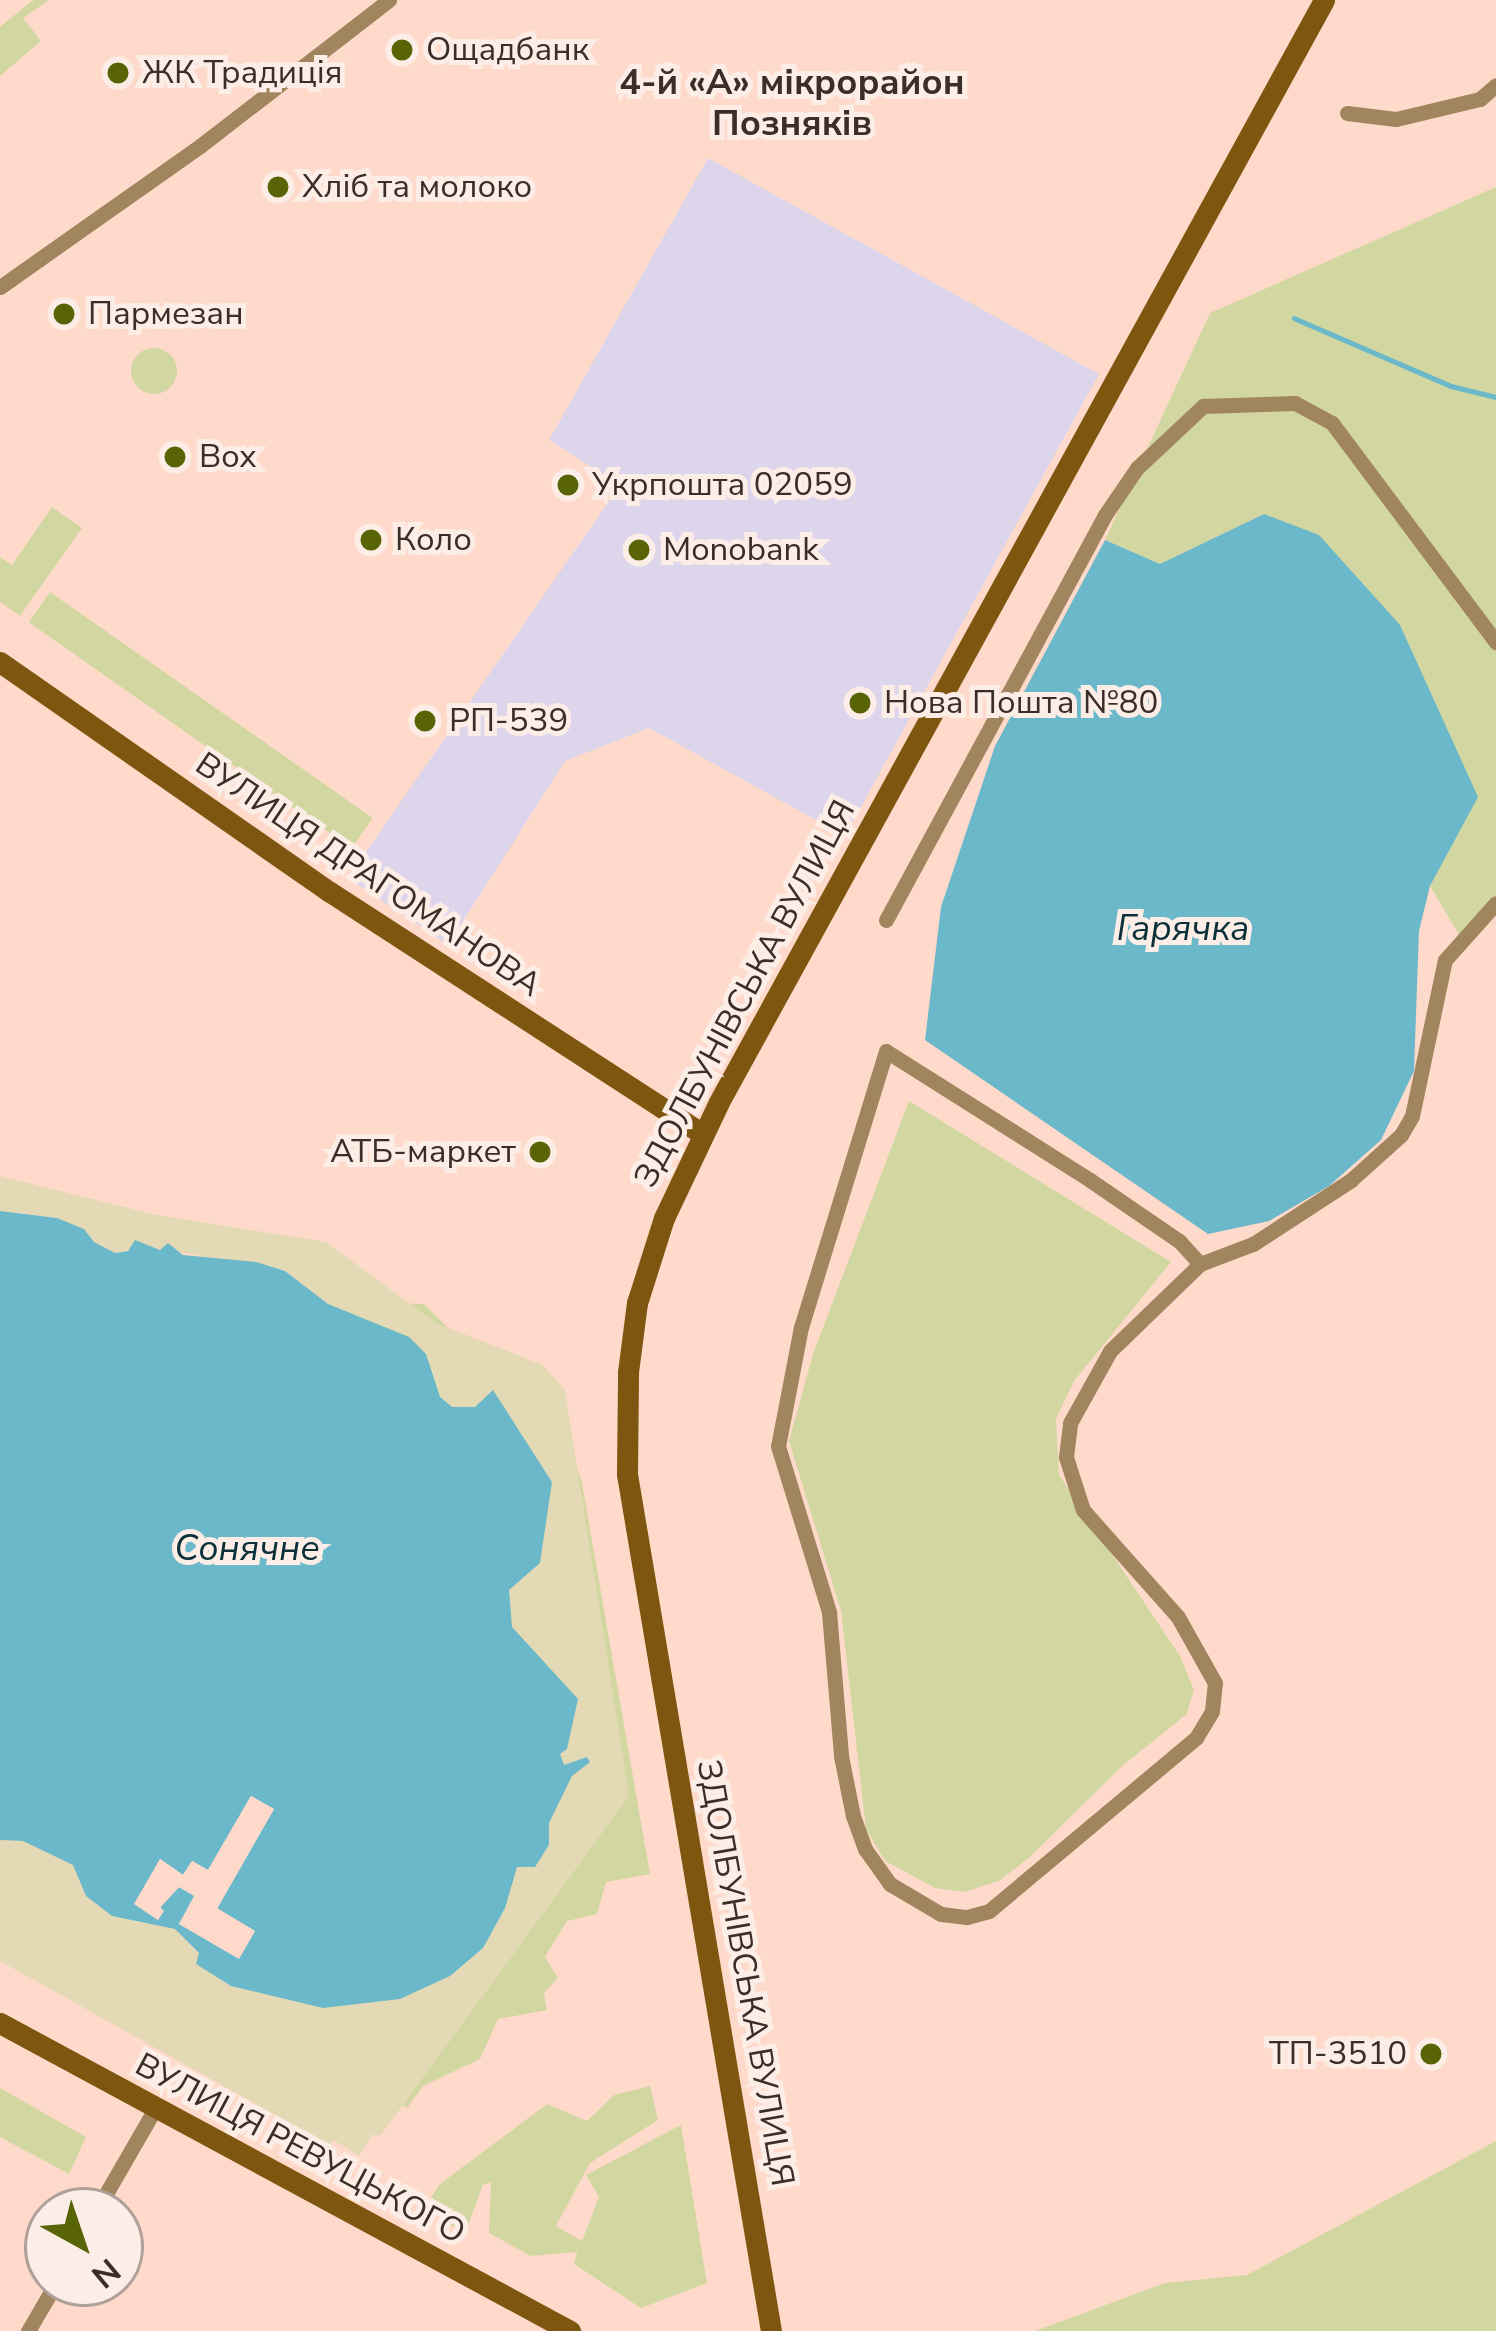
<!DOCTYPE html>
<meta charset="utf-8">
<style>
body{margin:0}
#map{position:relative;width:1496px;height:2331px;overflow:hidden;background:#ffdaca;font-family:"Nunito Sans",sans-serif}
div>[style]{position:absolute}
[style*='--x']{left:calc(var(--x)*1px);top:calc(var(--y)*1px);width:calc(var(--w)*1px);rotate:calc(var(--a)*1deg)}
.commercial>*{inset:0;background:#dcd5eb}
.green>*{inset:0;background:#d2d7a2;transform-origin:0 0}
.round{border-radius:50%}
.sand>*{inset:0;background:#e3dab5}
.water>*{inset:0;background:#6ab8ca}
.pier>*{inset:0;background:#ffdaca}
.stream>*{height:4.5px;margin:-2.25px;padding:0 2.25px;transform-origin:2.25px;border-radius:2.25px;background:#6ab8ca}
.street>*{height:15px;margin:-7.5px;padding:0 7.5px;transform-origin:7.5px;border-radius:7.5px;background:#a0855e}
.secondary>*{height:21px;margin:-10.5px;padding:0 10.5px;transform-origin:10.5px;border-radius:10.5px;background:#7e560f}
.dots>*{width:33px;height:33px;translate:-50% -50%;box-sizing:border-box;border:6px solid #fcede6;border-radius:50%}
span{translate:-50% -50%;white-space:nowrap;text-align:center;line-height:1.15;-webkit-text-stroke:10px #fcede6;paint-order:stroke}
.poi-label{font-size:33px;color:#3b2d27}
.left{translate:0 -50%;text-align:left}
.right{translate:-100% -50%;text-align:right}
.street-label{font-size:33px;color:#3b2d27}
.neighbourhood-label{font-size:36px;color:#3b2d27;font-weight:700}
.water-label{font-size:36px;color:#0a3139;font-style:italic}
.north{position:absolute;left:24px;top:2187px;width:120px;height:120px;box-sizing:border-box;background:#fcede6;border:3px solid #afa09a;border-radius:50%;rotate:140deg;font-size:33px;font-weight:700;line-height:48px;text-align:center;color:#3b2d27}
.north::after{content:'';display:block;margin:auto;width:42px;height:54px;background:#586406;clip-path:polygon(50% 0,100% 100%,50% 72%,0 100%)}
</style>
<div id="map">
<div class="commercial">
<i style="clip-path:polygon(708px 158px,1099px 374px,845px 836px,649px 728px,565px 761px,448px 945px,348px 878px,620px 485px,549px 440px)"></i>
</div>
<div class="green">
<i style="clip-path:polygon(33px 0,49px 0,23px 18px,41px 41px,0 76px,0 27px)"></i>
<i style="clip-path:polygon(1496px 187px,1496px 913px,1462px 940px,1430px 886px,1477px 797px,1400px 625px,1264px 514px,1160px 564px,1105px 540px,1210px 313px)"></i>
<i class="round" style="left:131px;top:348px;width:46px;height:46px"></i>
<i style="clip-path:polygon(52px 507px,82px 528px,20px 616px,0 602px,0 557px,12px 565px)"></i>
<i style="left:50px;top:592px;width:394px;height:37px;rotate:35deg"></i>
<i style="clip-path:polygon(909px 1101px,1171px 1262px,1074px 1381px,1056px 1419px,1059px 1475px,1180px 1656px,1194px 1690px,1187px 1714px,1121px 1767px,1030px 1857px,999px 1881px,964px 1892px,935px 1888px,885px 1861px,866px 1829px,841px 1611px,789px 1441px,813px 1354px)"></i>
<i style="clip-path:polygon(304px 1301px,424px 1304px,459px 1339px,551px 1389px,582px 1483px,650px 1874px,606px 1882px,597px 1914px,567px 1921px,545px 1957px,558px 1978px,544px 1993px,547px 2010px,498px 2019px,480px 2059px,423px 2086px,407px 2108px,331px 2057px)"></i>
<i style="clip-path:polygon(650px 2086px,658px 2120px,590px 2163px,556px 2226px,582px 2241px,599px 2197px,586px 2175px,681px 2125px,707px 2283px,641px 2308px,574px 2264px,577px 2252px,531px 2256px,489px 2233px,491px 2182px,483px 2185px,468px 2225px,451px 2226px,428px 2202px,440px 2184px,547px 2104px,587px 2121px,614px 2095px)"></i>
<i style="clip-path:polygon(0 2088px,86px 2137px,69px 2174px,0 2137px)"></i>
<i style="clip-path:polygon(1496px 2141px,1496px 2331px,1035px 2331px,1165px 2283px,1247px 2275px)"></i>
</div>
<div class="sand">
<i style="clip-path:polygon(0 1176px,157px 1215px,326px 1242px,436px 1323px,543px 1365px,565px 1390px,629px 1796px,381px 2135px,372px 2135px,359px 2156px,333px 2140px,329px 2145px,0 1961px,0 1840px,23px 1841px,74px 1865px,86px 1896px,112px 1916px,175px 1929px,199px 1954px,197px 1965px,505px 1909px,517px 1866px,549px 1845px,549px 1823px,572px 1775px,589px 1762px,586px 1757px,564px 1766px,560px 1754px,578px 1699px,512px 1627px,493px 1391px,475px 1407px,452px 1407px,440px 1397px,426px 1354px,410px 1337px,328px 1304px,285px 1271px,144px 1246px,115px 1253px,94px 1242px,84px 1229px,57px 1218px,0 1211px)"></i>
</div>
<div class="water">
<i style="clip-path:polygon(1264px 514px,1319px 535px,1400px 625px,1478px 797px,1430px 886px,1419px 931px,1414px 1071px,1381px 1140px,1329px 1186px,1269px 1221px,1208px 1234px,925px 1040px,941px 907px,995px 746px,1105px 540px,1160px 564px)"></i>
<i style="clip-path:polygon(evenodd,0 1211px,57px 1218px,84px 1229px,94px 1242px,115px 1253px,128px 1251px,135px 1240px,160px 1250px,168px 1243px,183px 1255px,256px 1262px,285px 1271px,328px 1304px,409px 1337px,426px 1354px,440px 1397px,452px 1407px,475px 1407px,493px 1390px,552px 1482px,540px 1563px,509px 1590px,512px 1627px,578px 1699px,567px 1749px,560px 1754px,564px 1765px,587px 1757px,590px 1762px,572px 1776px,549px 1823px,549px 1845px,535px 1867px,517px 1867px,505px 1908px,483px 1948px,450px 1976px,400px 1999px,323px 2008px,231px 1986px,196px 1964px,199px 1953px,175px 1929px,112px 1916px,86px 1896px,73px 1865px,23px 1841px,0 1840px,0 1211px,251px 1796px,274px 1809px,217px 1909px,255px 1931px,239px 1958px,179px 1924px,195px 1896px,179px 1887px,160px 1908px,158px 1920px,135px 1904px,160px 1859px,183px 1875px,192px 1861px,208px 1870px,251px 1796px)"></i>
</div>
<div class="pier">
<i style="clip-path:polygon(evenodd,251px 1796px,274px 1809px,217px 1908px,255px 1931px,239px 1959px,179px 1924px,194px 1896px,179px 1887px,160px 1907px,164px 1911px,158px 1920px,134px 1904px,160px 1859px,183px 1875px,192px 1861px,208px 1870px,251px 1796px,253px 1804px,266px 1811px,211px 1908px,247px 1933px,237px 1951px,187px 1922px,201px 1895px,181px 1881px,169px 1884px,154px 1910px,143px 1902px,161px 1867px,183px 1881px,194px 1869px,212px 1875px,253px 1804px)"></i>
</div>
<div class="stream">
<i style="--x:1294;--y:318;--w:171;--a:23.4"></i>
<i style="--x:1451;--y:386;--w:46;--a:13.7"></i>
</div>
<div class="street">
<i style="--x:1347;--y:113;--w:49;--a:7"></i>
<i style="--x:1396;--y:119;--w:86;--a:-13.4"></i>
<i style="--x:1480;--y:99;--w:21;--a:-41"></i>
<i style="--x:0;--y:287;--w:245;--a:-35.2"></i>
<i style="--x:200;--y:146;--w:239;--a:-37.7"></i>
<i style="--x:886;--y:920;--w:460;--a:-61.6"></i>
<i style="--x:1105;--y:515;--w:57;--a:-55.8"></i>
<i style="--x:1137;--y:468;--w:91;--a:-43.2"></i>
<i style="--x:1203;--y:406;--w:92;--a:-1.9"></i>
<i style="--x:1295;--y:403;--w:42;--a:28.4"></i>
<i style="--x:1332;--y:423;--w:274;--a:53.2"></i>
<i style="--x:1200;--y:1264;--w:31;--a:-132"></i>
<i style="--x:1179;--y:1241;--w:108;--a:-145.6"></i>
<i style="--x:1090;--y:1180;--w:241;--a:-147.7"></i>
<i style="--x:886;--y:1051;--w:289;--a:107.1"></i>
<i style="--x:801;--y:1327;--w:121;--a:100.9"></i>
<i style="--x:778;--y:1446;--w:174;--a:72.9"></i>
<i style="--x:829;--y:1612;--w:144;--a:85.2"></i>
<i style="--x:841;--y:1756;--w:61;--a:78.7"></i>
<i style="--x:853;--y:1816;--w:35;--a:70"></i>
<i style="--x:865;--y:1849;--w:43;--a:54.5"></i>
<i style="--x:890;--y:1884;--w:59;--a:30.5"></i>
<i style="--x:941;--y:1914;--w:26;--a:7"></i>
<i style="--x:967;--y:1917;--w:23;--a:-15"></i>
<i style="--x:989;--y:1911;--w:270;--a:-39.9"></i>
<i style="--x:1196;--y:1738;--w:31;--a:-59"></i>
<i style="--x:1212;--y:1711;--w:28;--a:-84"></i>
<i style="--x:1215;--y:1683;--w:76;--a:-119.3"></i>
<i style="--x:1178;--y:1617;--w:143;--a:-131.6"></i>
<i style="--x:1083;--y:1510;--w:56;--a:-107.8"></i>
<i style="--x:1066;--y:1457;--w:34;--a:-83"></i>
<i style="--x:1070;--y:1423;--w:82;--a:-60.9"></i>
<i style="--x:1110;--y:1351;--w:125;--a:-44"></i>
<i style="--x:1200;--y:1264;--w:57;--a:-20.7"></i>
<i style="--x:1253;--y:1244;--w:117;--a:-33.1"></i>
<i style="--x:1351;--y:1180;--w:67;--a:-42"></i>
<i style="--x:1401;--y:1135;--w:22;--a:-60"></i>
<i style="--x:1412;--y:1116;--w:159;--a:-78.1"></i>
<i style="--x:1445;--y:960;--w:76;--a:-48.2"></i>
<i style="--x:96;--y:2211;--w:118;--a:-60"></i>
<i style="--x:28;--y:2331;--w:56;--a:-59.7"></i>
</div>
<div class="secondary">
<i style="--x:0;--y:662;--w:402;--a:34.9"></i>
<i style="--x:330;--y:892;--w:445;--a:33"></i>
<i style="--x:0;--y:2023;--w:648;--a:28.38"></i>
<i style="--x:771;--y:2331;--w:869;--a:-99.54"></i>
<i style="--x:627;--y:1474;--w:102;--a:-89.4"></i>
<i style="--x:628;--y:1372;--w:70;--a:-82.6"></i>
<i style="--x:637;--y:1303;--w:89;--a:-72.4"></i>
<i style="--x:664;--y:1218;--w:128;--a:-64.6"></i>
<i style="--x:719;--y:1102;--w:1257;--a:-61.23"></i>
</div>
<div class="dots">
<i style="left:402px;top:50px;background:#586406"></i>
<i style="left:118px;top:73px;background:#586406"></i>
<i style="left:278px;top:187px;background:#586406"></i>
<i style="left:64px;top:314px;background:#586406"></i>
<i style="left:175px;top:457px;background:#586406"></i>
<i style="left:568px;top:485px;background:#586406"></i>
<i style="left:371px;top:540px;background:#586406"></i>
<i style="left:639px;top:550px;background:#586406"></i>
<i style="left:860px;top:703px;background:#586406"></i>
<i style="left:425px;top:721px;background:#586406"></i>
<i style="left:540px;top:1152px;background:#586406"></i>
<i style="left:1431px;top:2054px;background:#586406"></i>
</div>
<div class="poi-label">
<span class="left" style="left:426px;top:50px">Ощадбанк</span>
<span class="left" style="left:142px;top:73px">ЖК Традиція</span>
<span class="left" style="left:302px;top:187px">Хліб та молоко</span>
<span class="left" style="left:88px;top:314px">Пармезан</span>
<span class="left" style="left:199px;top:457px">Box</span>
<span class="left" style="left:592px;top:485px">Укрпошта 02059</span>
<span class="left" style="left:395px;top:540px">Коло</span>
<span class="left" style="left:663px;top:550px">Monobank</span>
<span class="left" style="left:884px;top:703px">Нова Пошта №80</span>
<span class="left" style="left:449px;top:721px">РП-539</span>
<span class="right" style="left:516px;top:1152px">АТБ-маркет</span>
<span class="right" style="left:1407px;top:2054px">ТП-3510</span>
</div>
<div class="street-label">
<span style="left:368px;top:875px;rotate:34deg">ВУЛИЦЯ ДРАГОМАНОВА</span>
<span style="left:745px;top:994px;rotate:-62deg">ЗДОЛБУНІВСЬКА ВУЛИЦЯ</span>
<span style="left:745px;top:1973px;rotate:80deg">ЗДОЛБУНІВСЬКА ВУЛИЦЯ</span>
<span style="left:300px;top:2149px;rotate:28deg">ВУЛИЦЯ РЕВУЦЬКОГО</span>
</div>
<div class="neighbourhood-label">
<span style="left:792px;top:103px">4-й «А» мікрорайон<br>Позняків</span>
</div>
<div class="water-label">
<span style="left:1183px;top:929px">Гарячка</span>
<span style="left:247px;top:1549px">Сонячне</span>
</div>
<div class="north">N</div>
</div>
